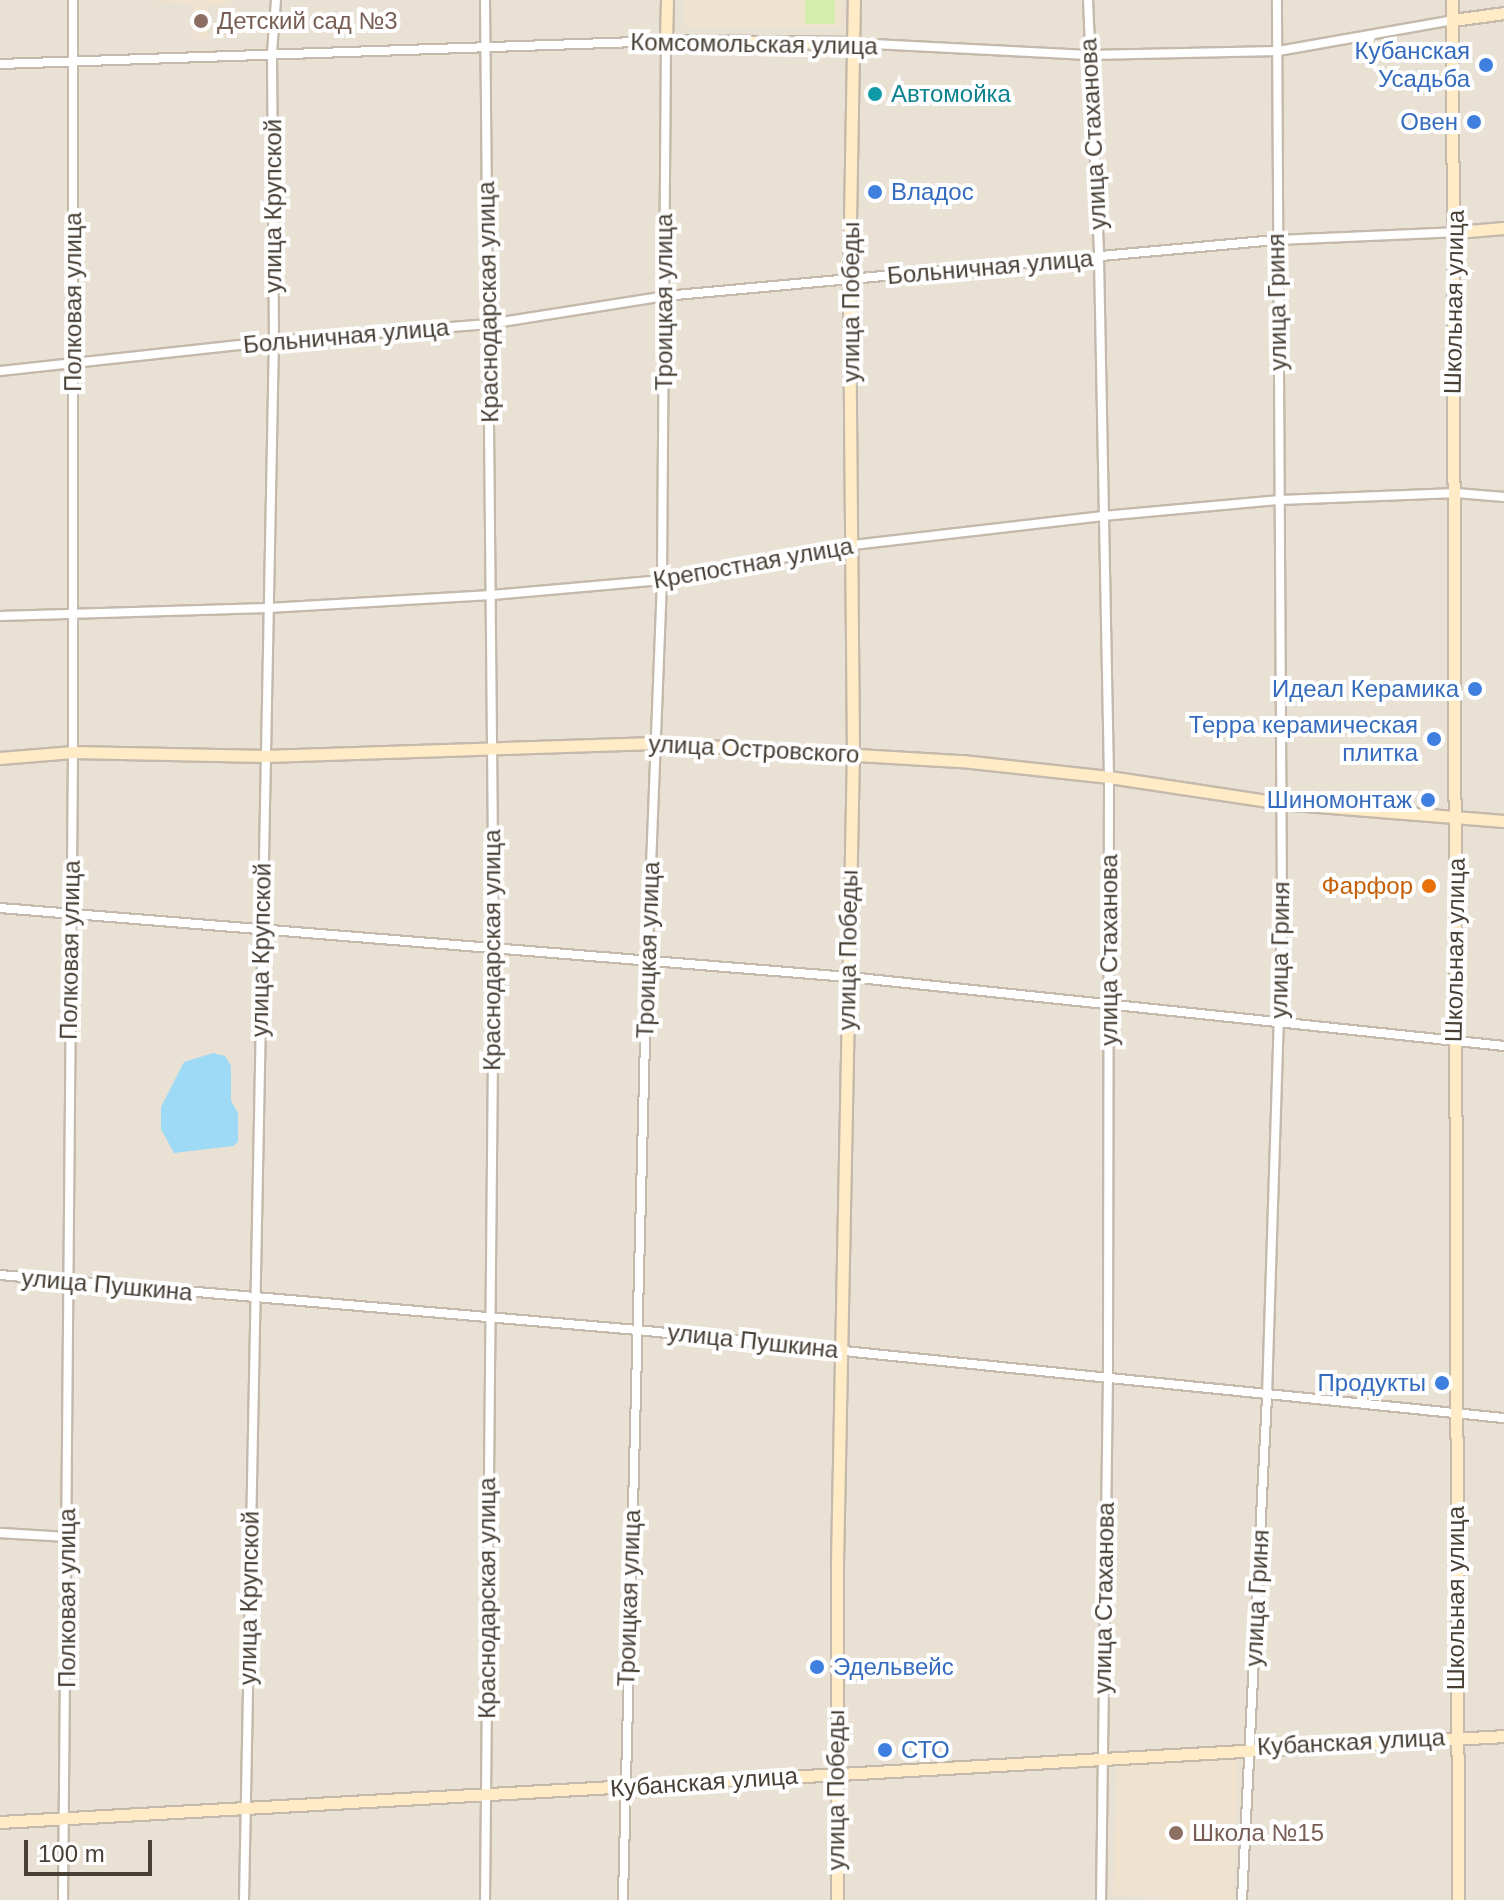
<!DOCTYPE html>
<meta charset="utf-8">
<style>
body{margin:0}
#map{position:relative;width:1504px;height:1900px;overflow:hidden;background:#f4efe6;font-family:Helvetica,sans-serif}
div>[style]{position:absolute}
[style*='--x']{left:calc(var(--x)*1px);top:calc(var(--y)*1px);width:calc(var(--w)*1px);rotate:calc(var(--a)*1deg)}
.residential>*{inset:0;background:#e9e1d4;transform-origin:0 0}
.education>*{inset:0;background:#efe3cf;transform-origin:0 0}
.green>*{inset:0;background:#d4ecac;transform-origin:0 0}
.water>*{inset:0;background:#9ed9f6}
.roads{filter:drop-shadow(2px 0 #c4b9ab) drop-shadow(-2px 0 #c4b9ab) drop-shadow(0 2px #c4b9ab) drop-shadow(0 -2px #c4b9ab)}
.street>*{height:8px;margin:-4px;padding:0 4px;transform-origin:4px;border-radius:4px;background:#fff}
.secondary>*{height:11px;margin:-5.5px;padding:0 5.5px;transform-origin:5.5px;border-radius:5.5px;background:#ffecc6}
.dots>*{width:22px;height:22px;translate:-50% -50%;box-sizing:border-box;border:4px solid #fff;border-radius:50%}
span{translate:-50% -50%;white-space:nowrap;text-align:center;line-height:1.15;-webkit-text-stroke:8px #fff;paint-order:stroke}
.education-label{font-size:24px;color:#785e54}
.left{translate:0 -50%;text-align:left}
.street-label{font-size:24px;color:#483f35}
.shop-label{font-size:24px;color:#366cbe}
.right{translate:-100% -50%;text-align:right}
.culture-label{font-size:24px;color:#0d838f}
.food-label{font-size:24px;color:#c56008}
.scale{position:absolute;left:24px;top:1840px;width:128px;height:36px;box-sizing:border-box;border:4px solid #483f35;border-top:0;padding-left:10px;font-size:24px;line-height:28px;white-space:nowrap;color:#483f35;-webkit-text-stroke:6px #fff;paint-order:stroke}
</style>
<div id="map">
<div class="residential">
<i style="left:0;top:0;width:1504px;height:1900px"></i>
</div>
<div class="education">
<i style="clip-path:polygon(142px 0,230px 0,230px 5px,208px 5px,208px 38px,194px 38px,194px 5px)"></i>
<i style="left:685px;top:0;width:158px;height:27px"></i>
<i style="left:1238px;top:1760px;width:140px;height:120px;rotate:92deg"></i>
</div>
<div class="green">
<i style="left:805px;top:0;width:30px;height:24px"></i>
</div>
<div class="water">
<i style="clip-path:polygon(213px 1053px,225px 1056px,231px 1066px,231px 1101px,238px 1113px,238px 1142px,233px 1146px,174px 1153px,161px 1129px,161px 1107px,184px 1062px)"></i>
</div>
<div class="roads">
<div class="street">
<i style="--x:485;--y:0;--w:947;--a:89.46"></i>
<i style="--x:494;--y:947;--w:953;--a:90.54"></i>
<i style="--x:1088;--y:0;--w:257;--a:87.5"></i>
<i style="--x:1099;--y:257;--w:520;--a:88.9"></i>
<i style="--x:1109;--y:777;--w:598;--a:90.1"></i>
<i style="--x:1108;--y:1375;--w:525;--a:90.76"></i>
<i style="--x:853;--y:43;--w:236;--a:2.9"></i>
<i style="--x:1089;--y:55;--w:189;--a:-1.2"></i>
<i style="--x:1278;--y:51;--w:178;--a:-10"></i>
<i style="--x:0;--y:64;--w:666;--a:-1.98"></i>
<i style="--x:666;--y:41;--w:539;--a:90.43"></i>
<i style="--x:662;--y:580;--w:382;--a:92.2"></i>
<i style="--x:647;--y:962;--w:938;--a:91.47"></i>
<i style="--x:0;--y:371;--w:276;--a:-6.2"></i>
<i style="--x:274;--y:341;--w:216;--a:-4.5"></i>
<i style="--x:489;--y:324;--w:178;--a:-9"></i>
<i style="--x:665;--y:296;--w:614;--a:-5.24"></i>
<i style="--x:1276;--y:240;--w:180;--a:-2.5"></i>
<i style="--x:0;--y:616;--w:268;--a:-1.7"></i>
<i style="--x:268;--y:608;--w:224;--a:-3.3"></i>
<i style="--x:492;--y:595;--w:171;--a:-5"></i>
<i style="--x:662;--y:580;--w:194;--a:-10.4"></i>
<i style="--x:853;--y:545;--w:252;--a:-6.6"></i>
<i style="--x:1103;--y:516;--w:178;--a:-5.2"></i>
<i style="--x:1280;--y:500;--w:176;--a:-2.3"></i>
<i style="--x:1456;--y:493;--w:48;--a:4.8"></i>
<i style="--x:0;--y:908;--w:852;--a:4.65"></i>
<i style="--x:849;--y:977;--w:659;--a:6.01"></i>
<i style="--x:0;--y:1275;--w:639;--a:4.93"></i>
<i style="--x:637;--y:1330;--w:871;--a:5.8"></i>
<i style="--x:0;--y:1533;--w:68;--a:3.4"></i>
<i style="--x:63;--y:1900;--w:1148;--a:-89.5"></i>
<i style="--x:73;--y:752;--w:752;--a:-90"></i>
<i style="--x:244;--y:1900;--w:1559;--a:-88.9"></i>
<i style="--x:274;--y:341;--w:288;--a:-90.4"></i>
<i style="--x:272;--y:53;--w:53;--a:-85.7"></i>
<i style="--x:1242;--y:1900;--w:505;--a:-87.16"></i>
<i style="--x:1267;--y:1396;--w:488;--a:-88.2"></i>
<i style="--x:1282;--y:908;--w:908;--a:-90.32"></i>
</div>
<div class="secondary">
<i style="--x:667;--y:0;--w:41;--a:91.4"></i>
<i style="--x:666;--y:41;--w:187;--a:0.6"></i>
<i style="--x:1452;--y:0;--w:1900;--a:89.82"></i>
<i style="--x:1453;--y:20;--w:51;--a:-7.8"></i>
<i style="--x:1456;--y:232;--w:48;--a:-4.8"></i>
<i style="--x:0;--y:758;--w:73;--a:-4.7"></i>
<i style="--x:73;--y:752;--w:192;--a:1.2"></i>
<i style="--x:265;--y:756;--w:390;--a:-1.9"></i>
<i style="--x:655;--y:743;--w:308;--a:3.4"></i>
<i style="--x:962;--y:761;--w:148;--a:6.2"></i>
<i style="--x:1109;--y:777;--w:173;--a:8.6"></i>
<i style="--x:1280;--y:803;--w:225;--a:4.6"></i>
<i style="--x:0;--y:1822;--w:1506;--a:-3.27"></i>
<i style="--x:837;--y:1900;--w:337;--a:-90"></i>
<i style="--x:837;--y:1563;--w:810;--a:-88.87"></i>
<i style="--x:853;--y:753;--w:474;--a:-90.5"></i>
<i style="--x:849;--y:279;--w:279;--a:-89"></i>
</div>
</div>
<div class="dots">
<i style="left:201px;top:21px;background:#8d6e63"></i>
<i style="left:1486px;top:65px;background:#3f7fe0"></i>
<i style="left:875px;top:94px;background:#0f9aa8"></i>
<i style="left:1474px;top:122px;background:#3f7fe0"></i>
<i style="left:875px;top:192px;background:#3f7fe0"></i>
<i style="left:1475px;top:689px;background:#3f7fe0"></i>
<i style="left:1434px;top:739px;background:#3f7fe0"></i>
<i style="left:1428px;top:800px;background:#3f7fe0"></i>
<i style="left:1429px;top:886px;background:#e8710a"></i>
<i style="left:1442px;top:1383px;background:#3f7fe0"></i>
<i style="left:817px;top:1667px;background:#3f7fe0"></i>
<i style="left:885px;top:1750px;background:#3f7fe0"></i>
<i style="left:1176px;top:1833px;background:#8d6e63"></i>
</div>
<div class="education-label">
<span class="left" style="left:217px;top:21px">Детский сад №3</span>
<span class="left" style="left:1192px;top:1833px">Школа №15</span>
</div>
<div class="street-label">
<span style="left:754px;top:44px;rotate:1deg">Комсомольская улица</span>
<span style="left:1093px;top:134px;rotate:-93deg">улица Стаханова</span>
<span style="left:273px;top:206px;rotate:-90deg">улица Крупской</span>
<span style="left:990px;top:267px;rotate:-5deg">Больничная улица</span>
<span style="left:73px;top:302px;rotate:-90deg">Полковая улица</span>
<span style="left:488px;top:302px;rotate:-91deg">Краснодарская улица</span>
<span style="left:664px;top:302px;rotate:-90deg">Троицкая улица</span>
<span style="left:851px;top:302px;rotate:-90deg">улица Победы</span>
<span style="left:1277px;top:302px;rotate:-91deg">улица Гриня</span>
<span style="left:1454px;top:302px;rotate:-89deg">Школьная улица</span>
<span style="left:346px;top:336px;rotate:-5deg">Больничная улица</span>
<span style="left:753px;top:563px;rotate:-10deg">Крепостная улица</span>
<span style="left:754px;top:749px;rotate:3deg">улица Островского</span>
<span style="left:70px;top:950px;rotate:-89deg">Полковая улица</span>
<span style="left:261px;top:950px;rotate:-89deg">улица Крупской</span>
<span style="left:492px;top:950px;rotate:-90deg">Краснодарская улица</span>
<span style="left:648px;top:950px;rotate:-88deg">Троицкая улица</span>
<span style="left:848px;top:950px;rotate:-89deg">улица Победы</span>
<span style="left:1109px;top:950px;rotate:-90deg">улица Стаханова</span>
<span style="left:1280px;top:950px;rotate:-89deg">улица Гриня</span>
<span style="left:1455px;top:950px;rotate:-89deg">Школьная улица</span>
<span style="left:107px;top:1285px;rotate:5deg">улица Пушкина</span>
<span style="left:753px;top:1341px;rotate:6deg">улица Пушкина</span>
<span style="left:67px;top:1598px;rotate:-90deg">Полковая улица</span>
<span style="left:249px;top:1598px;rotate:-89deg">улица Крупской</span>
<span style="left:487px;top:1598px;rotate:-90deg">Краснодарская улица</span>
<span style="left:629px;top:1598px;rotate:-88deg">Троицкая улица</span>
<span style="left:1104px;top:1598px;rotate:-89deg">улица Стаханова</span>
<span style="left:1257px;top:1598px;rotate:-87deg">улица Гриня</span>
<span style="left:1456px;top:1598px;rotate:-90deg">Школьная улица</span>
<span style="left:1351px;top:1742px;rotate:-3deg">Кубанская улица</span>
<span style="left:704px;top:1782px;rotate:-4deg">Кубанская улица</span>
<span style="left:836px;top:1790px;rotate:-90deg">улица Победы</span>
</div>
<div class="shop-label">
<span class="right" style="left:1470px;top:65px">Кубанская<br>Усадьба</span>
<span class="right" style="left:1458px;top:122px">Овен</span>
<span class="left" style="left:891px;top:192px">Владос</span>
<span class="right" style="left:1459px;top:689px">Идеал Керамика</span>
<span class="right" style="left:1418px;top:739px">Терра керамическая<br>плитка</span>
<span class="right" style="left:1412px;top:800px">Шиномонтаж</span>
<span class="right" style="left:1426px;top:1383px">Продукты</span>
<span class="left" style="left:833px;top:1667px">Эдельвейс</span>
<span class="left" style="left:901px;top:1750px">СТО</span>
</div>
<div class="culture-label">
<span class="left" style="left:891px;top:94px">Автомойка</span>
</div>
<div class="food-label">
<span class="right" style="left:1413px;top:886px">Фарфор</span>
</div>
<div class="scale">100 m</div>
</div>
